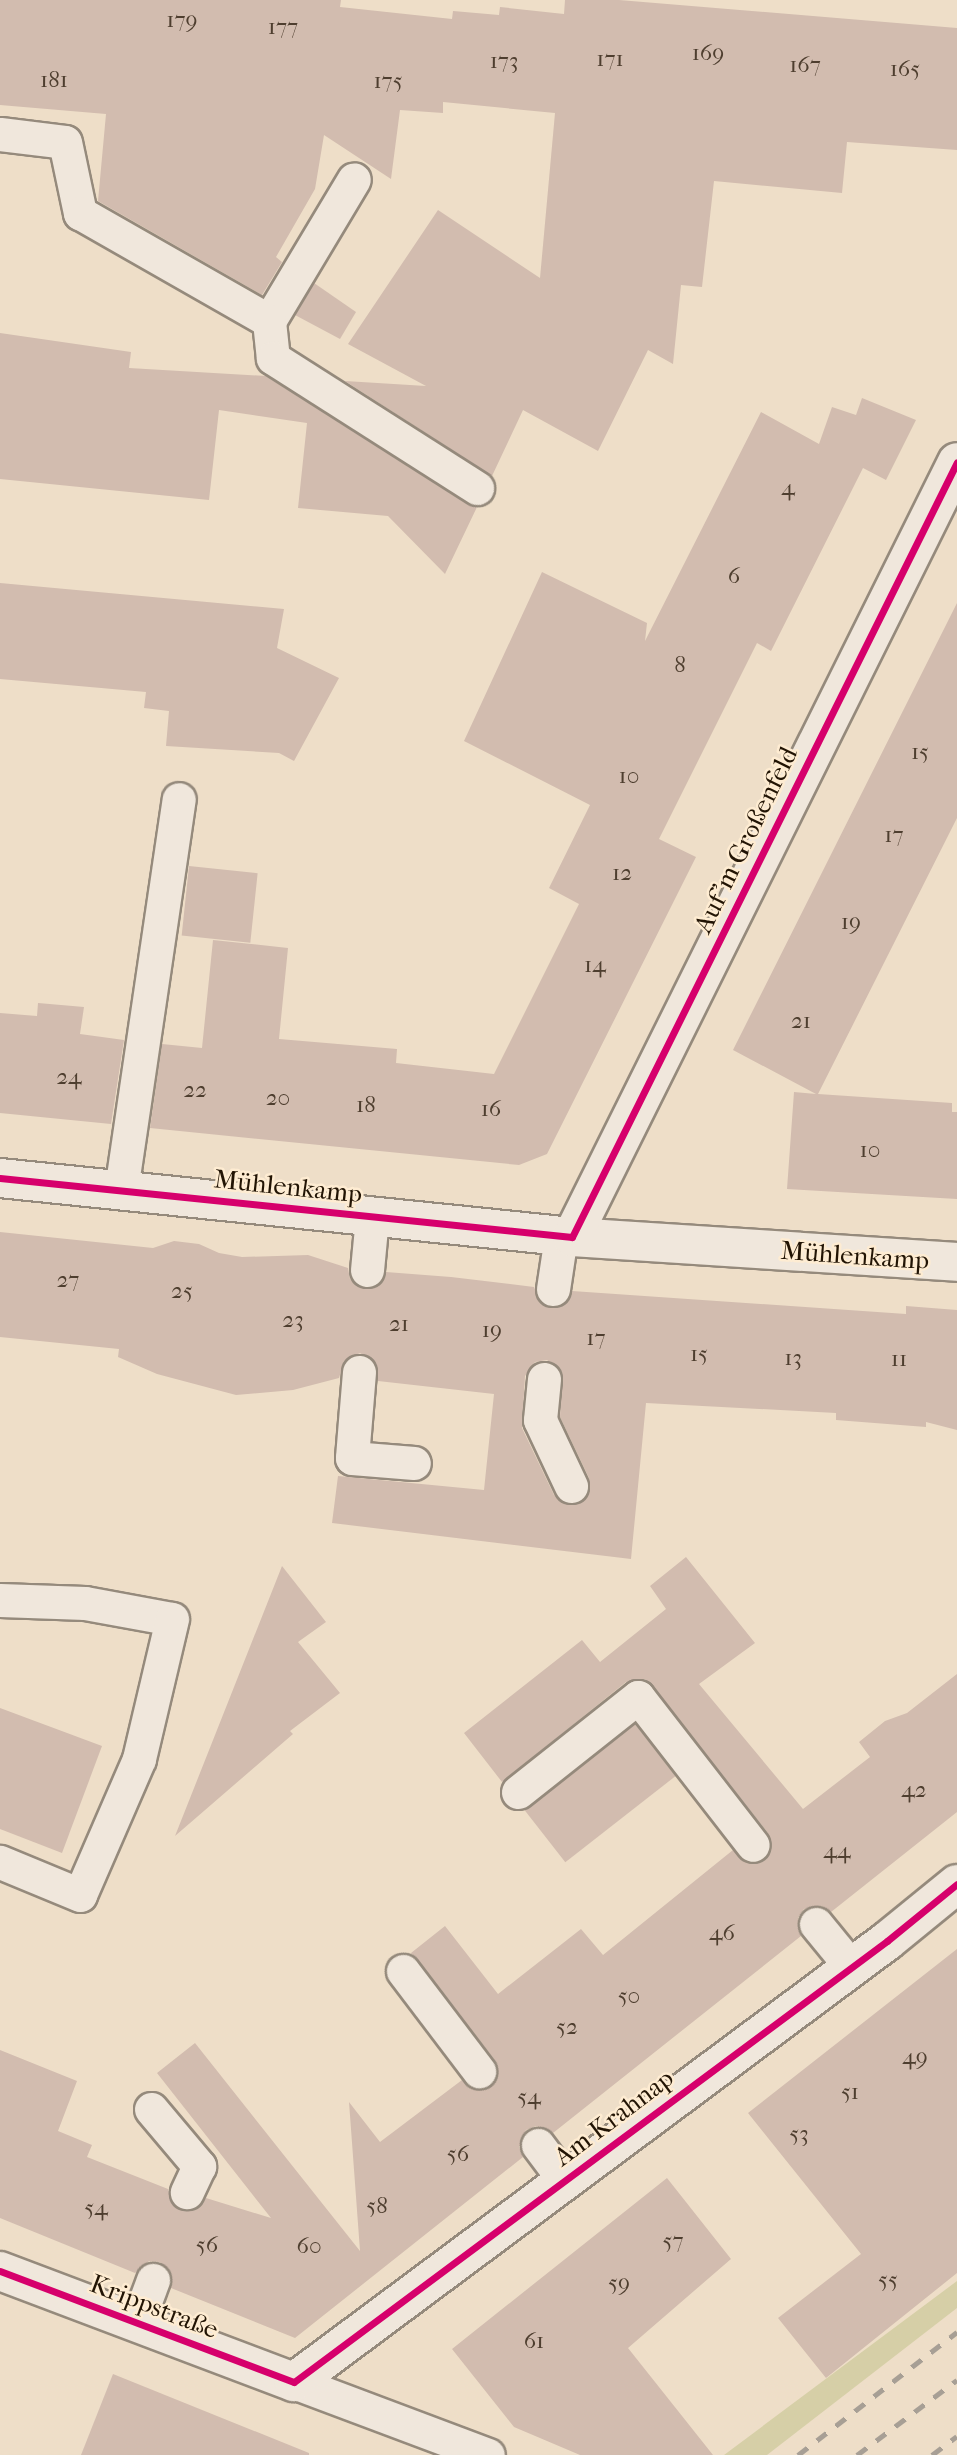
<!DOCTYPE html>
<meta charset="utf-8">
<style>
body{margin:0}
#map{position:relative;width:957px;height:2455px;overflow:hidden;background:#eedec8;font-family:"IM FELL French Canon",serif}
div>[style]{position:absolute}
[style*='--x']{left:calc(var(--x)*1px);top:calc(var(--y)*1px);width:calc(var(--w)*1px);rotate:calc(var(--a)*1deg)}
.green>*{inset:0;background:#d6cfa7}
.building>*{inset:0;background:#d2bcaf;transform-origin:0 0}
.roads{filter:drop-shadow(2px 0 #958a7c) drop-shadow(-2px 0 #958a7c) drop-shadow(0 2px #958a7c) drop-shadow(0 -2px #958a7c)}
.lane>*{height:33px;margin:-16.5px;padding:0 16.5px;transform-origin:16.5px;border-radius:16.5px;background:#f0e7dc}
.street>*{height:38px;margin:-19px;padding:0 19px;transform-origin:19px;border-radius:19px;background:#f0e7dc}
.rail>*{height:5px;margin-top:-2.5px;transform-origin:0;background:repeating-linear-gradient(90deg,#a79f95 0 12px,transparent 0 24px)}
.cycleway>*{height:7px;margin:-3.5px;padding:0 3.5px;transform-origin:3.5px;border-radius:3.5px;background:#d6006c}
span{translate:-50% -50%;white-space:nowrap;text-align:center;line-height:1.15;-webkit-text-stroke:5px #feecd2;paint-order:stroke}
.number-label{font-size:23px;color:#4e3e2f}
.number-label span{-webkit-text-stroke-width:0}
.street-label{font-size:26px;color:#221404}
</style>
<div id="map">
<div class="green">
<i style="clip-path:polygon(957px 2281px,957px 2308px,767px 2455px,724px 2455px)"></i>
</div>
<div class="building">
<i style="clip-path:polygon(0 0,341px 0,340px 7px,452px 19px,453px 11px,499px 15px,500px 7px,564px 14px,565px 0,619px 0,957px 28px,957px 150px,847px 142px,842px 193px,714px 181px,702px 287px,681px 285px,673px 364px,648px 350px,598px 451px,523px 410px,492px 476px,345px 381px,426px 386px,348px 344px,438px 210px,540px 278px,555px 113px,443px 102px,443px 113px,400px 110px,391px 179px,324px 135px,315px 189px,276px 257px,282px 262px,262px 295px,98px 201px,106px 114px,0 105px)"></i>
<i style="clip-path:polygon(314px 283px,356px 312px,340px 339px,295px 315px)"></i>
<i style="clip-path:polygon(0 333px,131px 352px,129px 368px,266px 376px,477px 507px,445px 574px,388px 516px,298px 508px,307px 423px,219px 410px,209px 500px,0 479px)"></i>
<i style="clip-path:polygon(862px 398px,916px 420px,886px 480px,863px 468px,771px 651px,757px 643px,659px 839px,696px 857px,547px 1154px,519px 1165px,150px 1128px,162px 1044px,202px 1048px,213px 940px,288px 948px,279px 1039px,397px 1049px,396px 1063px,494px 1074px,579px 904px,549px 888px,590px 805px,464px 741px,542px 572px,647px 623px,645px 641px,761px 412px,819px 444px,832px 407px,856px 415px)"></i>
<i style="clip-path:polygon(0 583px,284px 609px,277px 648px,339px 678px,294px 761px,279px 753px,166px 746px,169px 711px,144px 708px,146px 692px,0 679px)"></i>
<i style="clip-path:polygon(957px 603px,957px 818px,818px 1094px,952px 1103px,952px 1112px,957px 1112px,957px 1199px,787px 1189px,794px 1092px,816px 1094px,733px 1050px)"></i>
<i style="left:189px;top:866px;width:69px;height:70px;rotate:6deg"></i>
<i style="clip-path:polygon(38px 1003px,84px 1007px,80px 1034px,124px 1040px,111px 1124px,0 1113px,0 1013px,37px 1016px)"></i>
<i style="clip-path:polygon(evenodd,0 1232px,153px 1248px,174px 1241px,199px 1244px,219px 1253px,242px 1257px,308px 1255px,348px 1268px,350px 1279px,365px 1289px,376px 1287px,386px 1272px,451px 1277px,534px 1287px,541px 1304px,551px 1308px,568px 1301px,572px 1291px,906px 1314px,906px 1306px,957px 1310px,957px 1430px,926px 1422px,926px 1427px,836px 1420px,836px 1413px,646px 1403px,631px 1559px,332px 1523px,338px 1476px,484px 1490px,494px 1394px,378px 1381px,376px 1363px,360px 1353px,344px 1361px,339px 1378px,293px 1390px,236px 1395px,157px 1374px,118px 1357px,119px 1349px,0 1337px,0 1232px,547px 1360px,562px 1372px,560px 1417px,589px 1478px,587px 1496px,579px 1504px,569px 1505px,554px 1495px,522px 1428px,525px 1376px,535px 1362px,547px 1360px)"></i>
<i style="clip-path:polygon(686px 1557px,755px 1643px,699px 1684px,803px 1809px,870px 1757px,859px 1742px,885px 1721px,907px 1713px,957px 1674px,957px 1812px,831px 1912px,822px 1906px,804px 1909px,798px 1918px,801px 1936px,553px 2133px,536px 2126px,526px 2130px,519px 2147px,523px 2157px,295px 2338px,171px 2288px,172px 2276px,160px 2262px,149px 2261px,135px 2273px,0 2218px,0 2050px,77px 2081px,58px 2131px,92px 2145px,87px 2157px,168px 2189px,171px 2202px,180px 2210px,198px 2208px,206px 2198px,271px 2218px,157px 2073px,195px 2043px,360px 2251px,349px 2102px,380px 2142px,462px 2080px,481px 2090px,497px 2078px,494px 2059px,411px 1953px,445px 1926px,498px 1994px,581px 1929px,603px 1955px,733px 1850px,745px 1862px,755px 1864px,770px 1853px,768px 1833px,645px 1679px,626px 1682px,502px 1782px,464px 1733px,582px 1640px,600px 1662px,666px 1609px,650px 1586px)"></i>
<i style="clip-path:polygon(282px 1566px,326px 1622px,298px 1642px,340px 1693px,290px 1731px,293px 1734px,175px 1836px)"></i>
<i style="clip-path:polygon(0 1708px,102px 1746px,62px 1853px,0 1829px)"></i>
<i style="left:635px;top:1724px;width:66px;height:140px;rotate:52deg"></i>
<i style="clip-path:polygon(957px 1949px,957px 2273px,826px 2378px,778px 2318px,861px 2254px,748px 2113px)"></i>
<i style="clip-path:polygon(667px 2178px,731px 2259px,628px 2348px,713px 2455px,580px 2455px,514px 2427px,452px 2349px)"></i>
<i style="clip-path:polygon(113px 2374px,309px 2453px,309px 2455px,81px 2455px)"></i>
</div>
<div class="roads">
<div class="lane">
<i style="--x:0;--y:134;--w:65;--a:7"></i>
<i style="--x:65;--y:142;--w:73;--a:78.1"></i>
<i style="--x:80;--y:213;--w:218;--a:29.7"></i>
<i style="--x:269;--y:321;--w:165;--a:-59.1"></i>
<i style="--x:269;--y:321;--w:37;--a:84"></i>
<i style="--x:273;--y:358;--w:242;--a:32.5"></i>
<i style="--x:121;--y:1190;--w:395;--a:-81.6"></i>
<i style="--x:367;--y:1270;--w:53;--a:-84.6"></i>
<i style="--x:553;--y:1289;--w:54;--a:-81.4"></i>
<i style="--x:359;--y:1372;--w:86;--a:94.7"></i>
<i style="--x:352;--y:1458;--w:62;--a:4.6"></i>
<i style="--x:544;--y:1379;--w:41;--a:95.6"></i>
<i style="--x:540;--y:1420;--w:73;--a:64.8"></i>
<i style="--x:0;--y:1600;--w:85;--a:2"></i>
<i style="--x:85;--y:1603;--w:88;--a:10.4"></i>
<i style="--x:172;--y:1619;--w:144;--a:103.3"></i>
<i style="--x:139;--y:1759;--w:148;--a:113.5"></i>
<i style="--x:80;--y:1895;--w:87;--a:-157.6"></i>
<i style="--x:518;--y:1792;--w:153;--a:-38.4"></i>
<i style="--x:638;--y:1697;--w:187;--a:52.2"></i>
<i style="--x:816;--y:1924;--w:57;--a:50.7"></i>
<i style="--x:403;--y:1971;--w:126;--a:52.8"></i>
<i style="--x:151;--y:2109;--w:75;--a:49.9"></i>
<i style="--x:199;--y:2166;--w:29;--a:115"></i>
<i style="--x:538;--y:2145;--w:45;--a:53.1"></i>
<i style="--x:137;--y:2323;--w:46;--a:-69.6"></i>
<i style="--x:294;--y:2382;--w:207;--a:20.6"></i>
</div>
<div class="street">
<i style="--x:0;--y:1178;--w:575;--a:5.89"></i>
<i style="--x:572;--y:1237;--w:386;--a:3.7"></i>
<i style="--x:572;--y:1237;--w:865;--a:-63.58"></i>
<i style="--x:0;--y:2271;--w:314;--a:20.7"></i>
<i style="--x:294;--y:2382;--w:739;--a:-36.64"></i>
<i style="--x:887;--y:1941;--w:90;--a:-39.2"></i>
</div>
</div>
<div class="rail">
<i style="--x:798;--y:2455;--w:201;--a:-37.7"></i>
<i style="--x:857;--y:2455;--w:125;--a:-36.9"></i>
<i style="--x:932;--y:2455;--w:31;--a:-37"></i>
</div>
<div class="cycleway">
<i style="--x:0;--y:1178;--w:575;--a:5.89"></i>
<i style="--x:572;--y:1237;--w:865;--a:-63.58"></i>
<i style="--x:0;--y:2271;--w:314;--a:20.7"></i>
<i style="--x:294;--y:2382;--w:739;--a:-36.64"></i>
<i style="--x:887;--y:1941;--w:90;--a:-39.2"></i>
</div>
<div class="number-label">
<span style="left:182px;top:20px">179</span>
<span style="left:283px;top:27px">177</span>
<span style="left:708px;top:53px">169</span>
<span style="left:610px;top:59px">171</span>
<span style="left:504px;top:61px">173</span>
<span style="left:805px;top:65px">167</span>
<span style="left:905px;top:69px">165</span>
<span style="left:54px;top:80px">181</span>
<span style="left:388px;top:81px">175</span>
<span style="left:788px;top:488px">4</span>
<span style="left:734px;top:576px">6</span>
<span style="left:680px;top:665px">8</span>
<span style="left:920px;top:752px">15</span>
<span style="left:629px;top:776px">10</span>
<span style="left:894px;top:835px">17</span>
<span style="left:622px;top:873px">12</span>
<span style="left:851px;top:922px">19</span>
<span style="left:595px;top:965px">14</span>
<span style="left:801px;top:1021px">21</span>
<span style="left:69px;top:1077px">24</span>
<span style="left:195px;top:1090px">22</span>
<span style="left:278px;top:1098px">20</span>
<span style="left:366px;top:1105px">18</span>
<span style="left:491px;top:1109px">16</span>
<span style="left:870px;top:1150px">10</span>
<span style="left:68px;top:1280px">27</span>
<span style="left:182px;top:1291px">25</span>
<span style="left:293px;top:1320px">23</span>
<span style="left:399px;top:1324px">21</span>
<span style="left:492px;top:1330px">19</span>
<span style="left:596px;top:1338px">17</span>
<span style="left:699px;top:1354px">15</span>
<span style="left:793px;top:1358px">13</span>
<span style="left:899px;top:1359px">11</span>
<span style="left:914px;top:1790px">42</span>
<span style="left:837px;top:1851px">44</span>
<span style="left:722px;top:1933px">46</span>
<span style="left:629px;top:1996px">50</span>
<span style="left:567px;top:2027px">52</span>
<span style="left:915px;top:2057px">49</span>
<span style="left:850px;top:2092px">51</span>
<span style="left:529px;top:2097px">54</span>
<span style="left:799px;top:2134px">53</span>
<span style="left:458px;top:2154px">56</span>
<span style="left:377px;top:2206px">58</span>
<span style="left:96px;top:2208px">54</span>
<span style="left:673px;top:2241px">57</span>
<span style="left:207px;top:2245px">56</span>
<span style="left:309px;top:2246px">60</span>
<span style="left:888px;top:2280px">55</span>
<span style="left:619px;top:2283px">59</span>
<span style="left:534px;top:2341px">61</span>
</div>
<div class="street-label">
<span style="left:746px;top:840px;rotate:-64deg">Auf'm Großenfeld</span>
<span style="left:288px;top:1187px;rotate:6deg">Mühlenkamp</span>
<span style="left:855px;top:1256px;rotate:4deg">Mühlenkamp</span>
<span style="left:614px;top:2118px;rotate:-37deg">Am Krahnap</span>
<span style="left:154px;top:2307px;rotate:21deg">Krippstraße</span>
</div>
</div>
